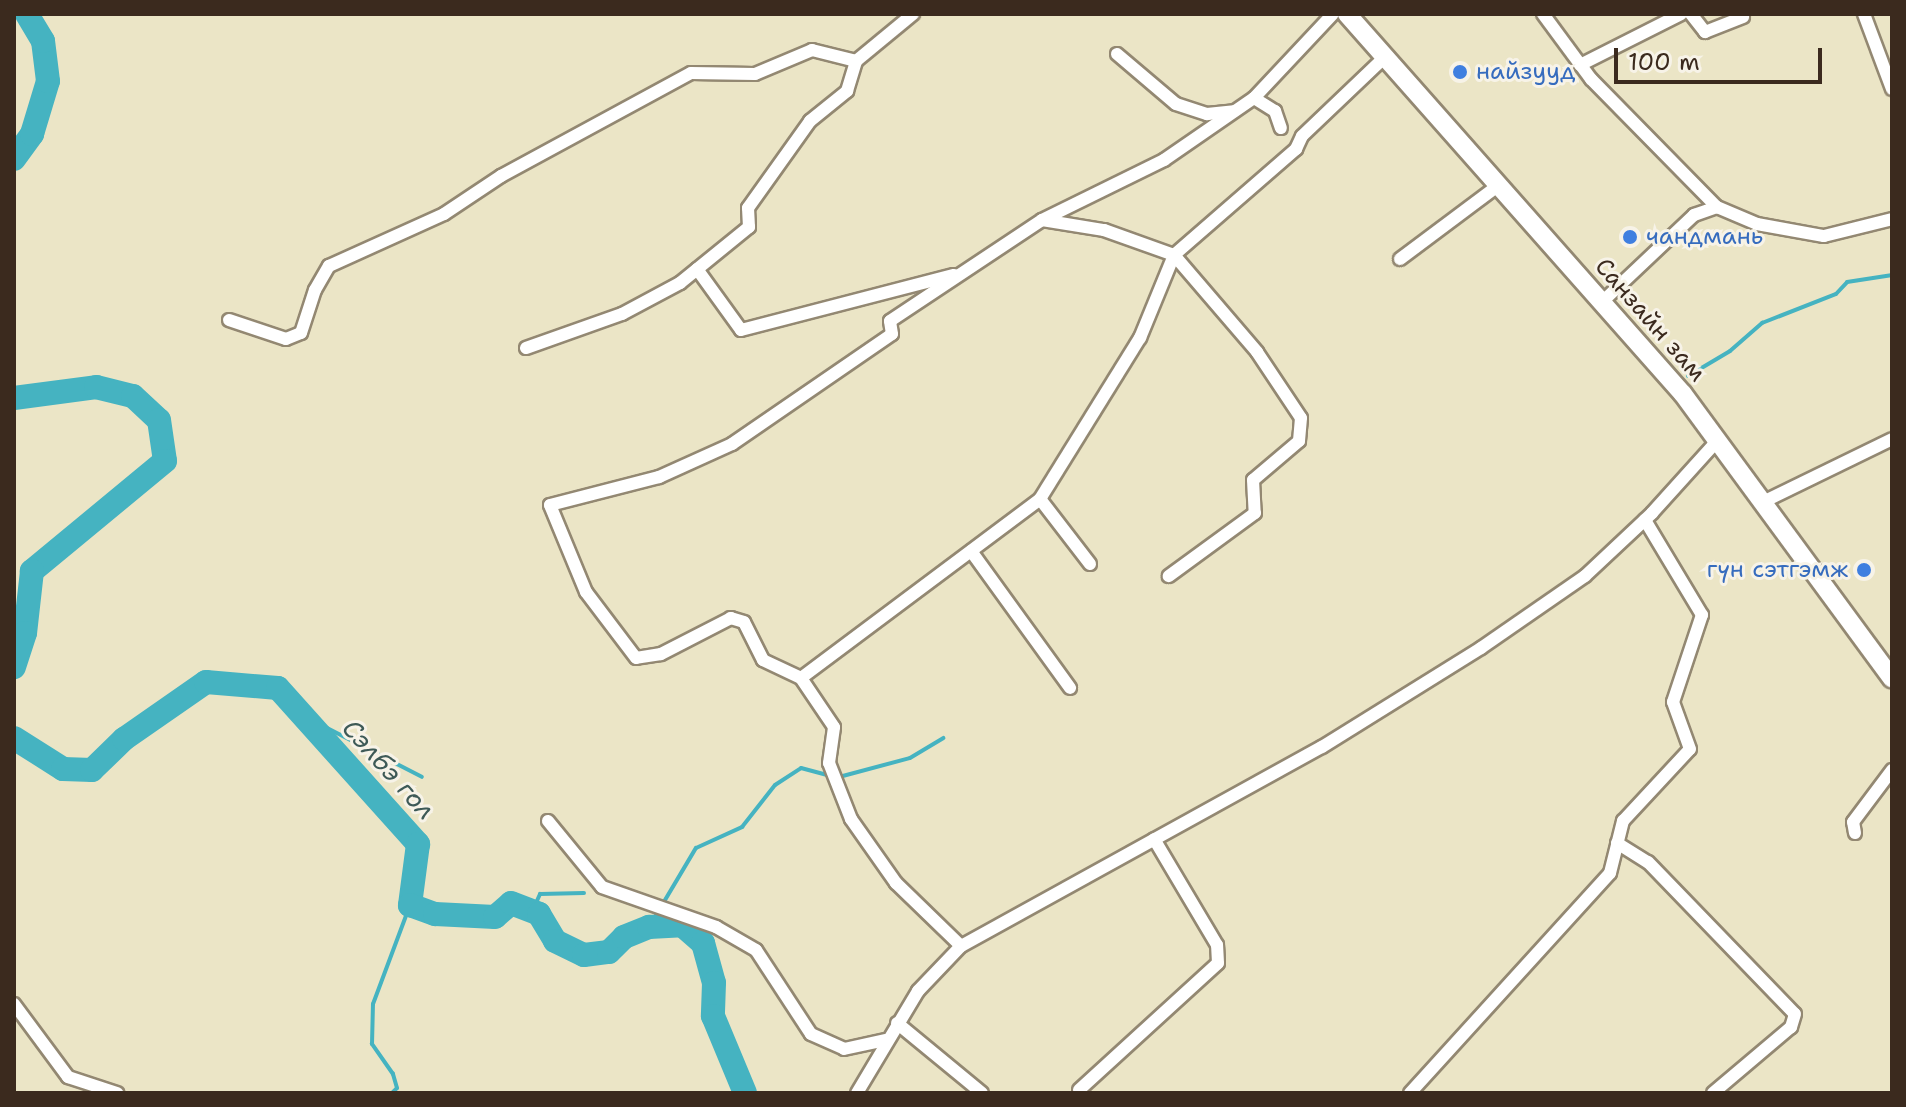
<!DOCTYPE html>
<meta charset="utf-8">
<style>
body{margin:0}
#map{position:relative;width:1906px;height:1107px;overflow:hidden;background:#ebe5c6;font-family:"Shantell Sans",sans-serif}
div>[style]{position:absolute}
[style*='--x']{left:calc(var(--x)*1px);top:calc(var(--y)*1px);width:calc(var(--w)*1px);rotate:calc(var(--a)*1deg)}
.stream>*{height:4px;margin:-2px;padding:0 2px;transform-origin:2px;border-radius:2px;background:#45b3c1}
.river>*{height:24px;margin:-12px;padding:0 12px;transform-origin:12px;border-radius:12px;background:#45b3c1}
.roads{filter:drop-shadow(2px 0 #938872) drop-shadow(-2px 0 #938872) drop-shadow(0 2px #938872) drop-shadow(0 -2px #938872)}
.street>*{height:12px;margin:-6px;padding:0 6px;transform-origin:6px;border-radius:6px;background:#fff}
.secondary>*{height:18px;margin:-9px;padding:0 9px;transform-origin:9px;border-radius:9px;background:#fff}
.dots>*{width:22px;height:22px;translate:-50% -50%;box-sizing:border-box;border:4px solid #f7f3e8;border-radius:50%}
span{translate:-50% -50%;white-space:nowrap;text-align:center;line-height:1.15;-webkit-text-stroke:6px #f7f3e8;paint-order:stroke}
.shop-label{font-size:24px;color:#366cbe}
.left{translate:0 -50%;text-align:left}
.right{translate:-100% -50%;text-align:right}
.street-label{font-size:24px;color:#3b2a1e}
.water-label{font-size:26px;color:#3e5a57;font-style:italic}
.frame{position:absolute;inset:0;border:16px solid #3b2a1e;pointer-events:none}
.scale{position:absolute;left:1614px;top:48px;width:208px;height:36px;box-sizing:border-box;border:4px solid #3b2a1e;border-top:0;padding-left:10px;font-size:24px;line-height:28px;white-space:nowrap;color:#3b2a1e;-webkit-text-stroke:6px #f7f3e8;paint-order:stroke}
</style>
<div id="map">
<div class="stream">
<i style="--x:1688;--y:376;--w:49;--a:-30.8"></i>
<i style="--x:1730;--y:351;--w:43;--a:-41.2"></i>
<i style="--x:1762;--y:323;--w:79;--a:-21.4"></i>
<i style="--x:1836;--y:294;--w:16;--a:-47"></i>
<i style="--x:1847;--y:282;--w:46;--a:-8.8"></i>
<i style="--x:300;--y:714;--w:137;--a:27.3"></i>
<i style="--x:839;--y:777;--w:73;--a:-15"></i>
<i style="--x:910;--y:758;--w:39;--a:-31"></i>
<i style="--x:532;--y:912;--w:20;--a:-66"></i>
<i style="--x:540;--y:894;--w:44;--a:-1.3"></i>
<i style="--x:649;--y:927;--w:92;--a:-59.3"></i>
<i style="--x:696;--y:848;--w:51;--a:-24.5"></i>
<i style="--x:742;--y:827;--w:53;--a:-51.8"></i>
<i style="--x:775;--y:785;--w:31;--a:-33"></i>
<i style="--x:801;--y:768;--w:30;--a:15"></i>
<i style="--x:392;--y:1093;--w:7;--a:-45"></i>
<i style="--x:397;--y:1088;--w:15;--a:-106"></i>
<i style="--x:393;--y:1074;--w:37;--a:-125"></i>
<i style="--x:372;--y:1044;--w:40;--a:-88.6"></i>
<i style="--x:373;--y:1004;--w:106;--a:-69.5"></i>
</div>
<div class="river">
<i style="--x:14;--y:159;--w:31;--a:-54"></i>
<i style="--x:32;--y:134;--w:55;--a:-73.2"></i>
<i style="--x:48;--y:81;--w:40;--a:-97.1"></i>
<i style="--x:43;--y:41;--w:31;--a:-121"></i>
<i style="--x:14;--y:398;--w:83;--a:-7.6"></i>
<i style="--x:96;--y:387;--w:38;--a:14"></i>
<i style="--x:133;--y:396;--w:35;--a:43"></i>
<i style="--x:159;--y:420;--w:41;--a:81.7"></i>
<i style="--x:165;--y:461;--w:173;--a:140.4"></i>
<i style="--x:32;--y:571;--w:62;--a:96.4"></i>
<i style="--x:25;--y:633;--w:36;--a:108"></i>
<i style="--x:14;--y:738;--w:58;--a:32.3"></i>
<i style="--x:63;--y:769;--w:29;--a:2"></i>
<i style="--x:92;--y:770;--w:45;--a:-44.1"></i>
<i style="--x:124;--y:739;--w:100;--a:-34.8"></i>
<i style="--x:206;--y:682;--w:72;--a:4.8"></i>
<i style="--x:278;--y:688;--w:210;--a:48.1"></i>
<i style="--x:418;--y:844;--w:62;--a:97.5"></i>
<i style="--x:410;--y:905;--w:27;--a:20"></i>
<i style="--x:435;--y:914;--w:60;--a:2.9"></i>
<i style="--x:495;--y:917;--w:21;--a:-41"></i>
<i style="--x:511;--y:903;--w:30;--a:21"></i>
<i style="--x:539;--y:914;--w:31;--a:59"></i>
<i style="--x:555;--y:941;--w:32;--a:26"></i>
<i style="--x:584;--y:955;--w:25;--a:-7"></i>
<i style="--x:609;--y:952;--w:21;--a:-45"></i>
<i style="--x:624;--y:937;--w:27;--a:-22"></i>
<i style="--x:649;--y:927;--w:33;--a:-3"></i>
<i style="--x:682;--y:925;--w:28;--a:41"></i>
<i style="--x:703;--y:943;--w:41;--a:74.6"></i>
<i style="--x:714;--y:983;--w:33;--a:92"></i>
<i style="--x:713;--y:1016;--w:83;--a:67.4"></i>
</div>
<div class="roads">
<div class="street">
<i style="--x:1543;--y:14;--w:81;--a:53.6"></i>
<i style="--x:1591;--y:79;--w:180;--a:45.5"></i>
<i style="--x:1691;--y:14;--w:23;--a:52"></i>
<i style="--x:1705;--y:32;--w:41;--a:-21.5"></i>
<i style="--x:1864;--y:14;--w:80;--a:69.5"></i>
<i style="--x:1117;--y:54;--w:77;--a:40.3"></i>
<i style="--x:1176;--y:104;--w:33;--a:18"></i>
<i style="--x:1207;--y:114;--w:27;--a:-6"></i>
<i style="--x:1580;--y:65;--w:113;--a:-26.8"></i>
<i style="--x:1254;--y:98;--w:115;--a:-46.8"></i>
<i style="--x:1042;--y:220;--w:136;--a:-26.2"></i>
<i style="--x:1164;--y:160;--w:109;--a:-34.6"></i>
<i style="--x:1254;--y:98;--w:25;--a:32"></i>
<i style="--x:1275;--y:111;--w:18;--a:71"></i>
<i style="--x:1400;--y:259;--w:124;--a:-36.8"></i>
<i style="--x:697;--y:269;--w:75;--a:54.2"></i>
<i style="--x:741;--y:330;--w:220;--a:-14.5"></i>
<i style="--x:1602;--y:302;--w:127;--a:-43.4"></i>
<i style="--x:1694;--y:215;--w:24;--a:-19"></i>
<i style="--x:1717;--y:207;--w:43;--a:23"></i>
<i style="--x:1757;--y:224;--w:68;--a:10.2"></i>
<i style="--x:1824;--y:236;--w:70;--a:-14"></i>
<i style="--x:229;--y:320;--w:60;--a:18.4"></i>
<i style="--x:286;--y:339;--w:16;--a:-22"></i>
<i style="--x:301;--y:333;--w:45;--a:-72"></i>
<i style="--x:315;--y:290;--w:28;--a:-60"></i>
<i style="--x:329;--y:266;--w:126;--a:-24.3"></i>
<i style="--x:444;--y:214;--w:69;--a:-33.7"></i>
<i style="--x:501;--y:176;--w:216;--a:-28.5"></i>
<i style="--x:691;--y:73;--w:64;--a:0.9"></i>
<i style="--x:755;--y:74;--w:62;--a:-22.8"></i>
<i style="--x:812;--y:50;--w:45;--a:14"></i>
<i style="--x:526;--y:348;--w:102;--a:-19.5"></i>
<i style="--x:622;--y:314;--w:66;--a:-28.1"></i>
<i style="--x:680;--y:283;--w:89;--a:-39.1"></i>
<i style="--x:749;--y:227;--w:19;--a:-93"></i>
<i style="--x:748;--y:208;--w:107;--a:-54.5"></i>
<i style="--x:810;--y:121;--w:48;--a:-39"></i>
<i style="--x:847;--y:91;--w:31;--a:-73"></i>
<i style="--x:856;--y:61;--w:74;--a:-39.5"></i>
<i style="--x:1040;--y:499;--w:82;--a:52.4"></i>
<i style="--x:1765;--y:501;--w:141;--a:-26"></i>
<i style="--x:971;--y:551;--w:169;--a:54.1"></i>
<i style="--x:801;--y:678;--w:299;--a:-36.8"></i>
<i style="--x:1040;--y:499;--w:190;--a:-58.2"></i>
<i style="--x:1140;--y:338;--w:90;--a:-67.7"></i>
<i style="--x:1174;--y:255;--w:162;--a:-41"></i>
<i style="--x:1296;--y:149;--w:14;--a:-65"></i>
<i style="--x:1302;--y:136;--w:115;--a:-43.6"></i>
<i style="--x:548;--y:821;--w:85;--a:50.7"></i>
<i style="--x:602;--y:887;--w:121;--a:19.3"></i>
<i style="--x:716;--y:927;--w:46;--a:29.9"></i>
<i style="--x:756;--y:950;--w:100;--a:56.8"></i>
<i style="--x:811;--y:1034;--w:36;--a:24"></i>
<i style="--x:844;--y:1049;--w:43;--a:-12.1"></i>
<i style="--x:1855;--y:833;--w:11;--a:-100"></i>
<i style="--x:1853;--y:822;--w:65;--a:-53.1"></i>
<i style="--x:1617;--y:843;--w:36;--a:32"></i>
<i style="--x:1648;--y:862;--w:211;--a:46"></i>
<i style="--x:1795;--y:1014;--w:14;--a:107"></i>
<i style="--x:1791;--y:1027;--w:102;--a:139.8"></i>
<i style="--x:961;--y:946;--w:91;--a:-135.9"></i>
<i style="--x:896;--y:883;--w:78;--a:-125.1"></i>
<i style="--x:851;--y:819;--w:60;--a:-111.4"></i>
<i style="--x:829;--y:763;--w:36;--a:-82"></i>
<i style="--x:834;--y:727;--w:59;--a:-124"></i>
<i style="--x:801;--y:678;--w:42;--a:-154.7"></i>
<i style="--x:763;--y:660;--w:42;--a:-116.6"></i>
<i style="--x:744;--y:622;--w:14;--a:-163"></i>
<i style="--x:731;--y:618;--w:79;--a:152.8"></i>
<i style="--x:661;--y:654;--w:25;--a:171"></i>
<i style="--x:636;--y:658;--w:83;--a:-127.1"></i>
<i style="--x:586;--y:592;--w:94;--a:-112.5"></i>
<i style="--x:550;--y:505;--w:113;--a:-14.4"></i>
<i style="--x:659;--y:477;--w:80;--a:-24.3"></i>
<i style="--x:732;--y:444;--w:194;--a:-34.5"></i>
<i style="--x:892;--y:334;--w:13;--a:-99"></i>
<i style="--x:890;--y:321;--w:182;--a:-33.6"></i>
<i style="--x:1042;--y:220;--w:63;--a:9.2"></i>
<i style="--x:1104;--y:230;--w:74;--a:19.7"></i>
<i style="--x:1174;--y:255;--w:128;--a:49.4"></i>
<i style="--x:1257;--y:352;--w:79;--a:56.3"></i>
<i style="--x:1301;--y:418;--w:23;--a:95"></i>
<i style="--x:1299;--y:441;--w:60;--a:139.7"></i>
<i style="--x:1253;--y:480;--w:33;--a:87"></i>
<i style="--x:1255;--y:513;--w:107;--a:143.8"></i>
<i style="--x:14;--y:1004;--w:91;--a:53.5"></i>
<i style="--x:68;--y:1077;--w:52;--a:18.1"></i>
<i style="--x:897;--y:1023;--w:110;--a:39.5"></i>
<i style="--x:1079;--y:1090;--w:188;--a:-42.4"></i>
<i style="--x:1218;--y:963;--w:18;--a:-93"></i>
<i style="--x:1217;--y:945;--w:123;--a:-120.7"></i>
<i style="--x:857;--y:1093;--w:119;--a:-59.1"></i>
<i style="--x:918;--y:991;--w:62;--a:-46.3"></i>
<i style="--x:961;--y:946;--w:412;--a:-28.9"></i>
<i style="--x:1322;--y:747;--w:187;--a:-31.9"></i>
<i style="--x:1481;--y:648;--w:126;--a:-34.7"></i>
<i style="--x:1585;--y:576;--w:92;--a:-43.2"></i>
<i style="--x:1652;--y:513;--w:98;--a:-47.9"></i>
<i style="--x:1410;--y:1093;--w:297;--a:-47.7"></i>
<i style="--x:1610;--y:873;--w:54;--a:-76"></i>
<i style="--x:1623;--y:821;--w:98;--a:-47.1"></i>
<i style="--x:1690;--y:749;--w:50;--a:-109.9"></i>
<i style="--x:1673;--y:702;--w:92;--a:-71.6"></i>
<i style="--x:1702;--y:615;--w:111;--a:-121"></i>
</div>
<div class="secondary">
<i style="--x:1347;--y:14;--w:507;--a:48.52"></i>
<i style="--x:1683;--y:394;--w:353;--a:53.7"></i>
</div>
</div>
<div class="dots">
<i style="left:1460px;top:72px;background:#3f7fe0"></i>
<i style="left:1630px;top:237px;background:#3f7fe0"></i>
<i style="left:1864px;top:570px;background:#3f7fe0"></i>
</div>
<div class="shop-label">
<span class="left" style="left:1476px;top:72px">найзууд</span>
<span class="left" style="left:1646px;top:237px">чандмань</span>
<span class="right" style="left:1848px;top:570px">гүн сэтгэмж</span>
</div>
<div class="street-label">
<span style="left:1650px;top:320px;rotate:49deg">Санзайн зам</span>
</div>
<div class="water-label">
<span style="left:389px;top:769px;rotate:48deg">Сэлбэ гол</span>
</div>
<div class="frame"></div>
<div class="scale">100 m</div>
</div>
